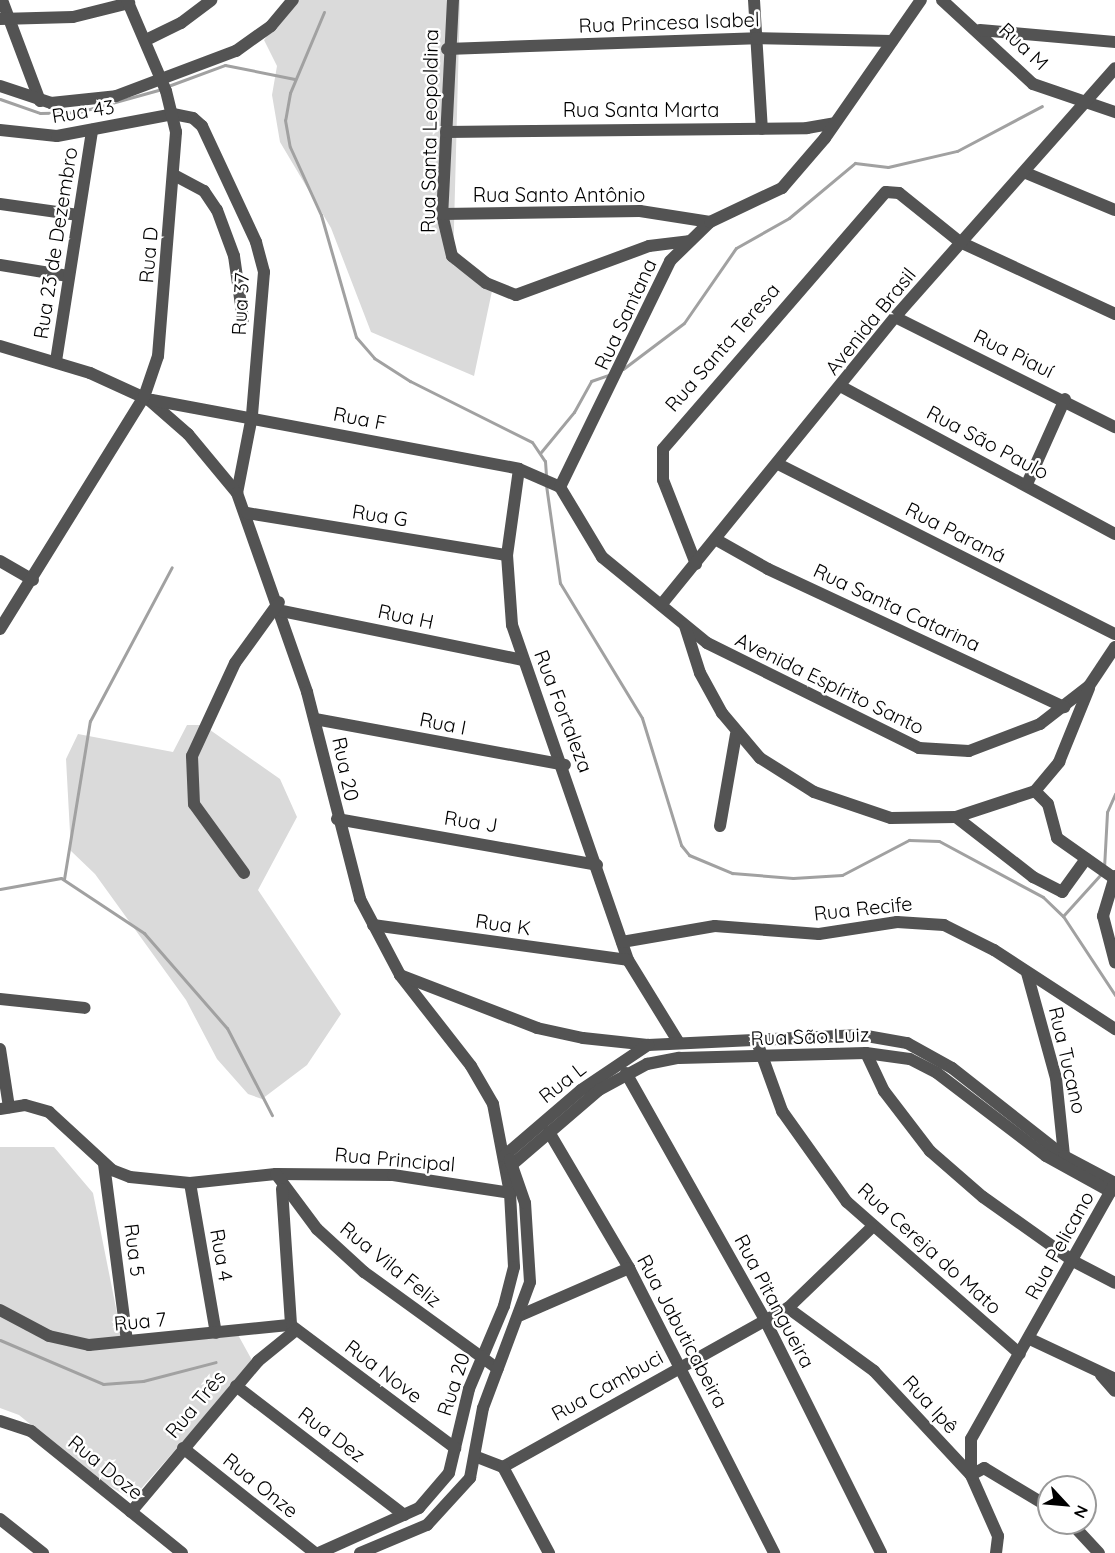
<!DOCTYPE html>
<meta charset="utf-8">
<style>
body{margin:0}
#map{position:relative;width:1115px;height:1553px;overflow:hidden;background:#fff;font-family:Quicksand,sans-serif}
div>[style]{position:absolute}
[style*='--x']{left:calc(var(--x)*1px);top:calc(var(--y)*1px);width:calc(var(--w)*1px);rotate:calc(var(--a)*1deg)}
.green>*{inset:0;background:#dadada}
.stream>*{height:3px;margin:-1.5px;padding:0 1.5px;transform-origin:1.5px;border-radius:1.5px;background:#a1a1a1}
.minor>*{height:12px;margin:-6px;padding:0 6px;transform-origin:6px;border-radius:6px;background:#535353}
span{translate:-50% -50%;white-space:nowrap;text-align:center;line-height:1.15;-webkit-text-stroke:5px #fff;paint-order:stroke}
.street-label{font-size:20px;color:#000}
.north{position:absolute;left:1037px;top:1475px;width:60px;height:60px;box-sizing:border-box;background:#fff;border:2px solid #999;border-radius:50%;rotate:116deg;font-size:16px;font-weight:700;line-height:24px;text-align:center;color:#000}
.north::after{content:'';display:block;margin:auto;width:21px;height:27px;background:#000;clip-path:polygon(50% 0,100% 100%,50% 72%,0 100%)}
</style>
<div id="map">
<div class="green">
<i style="clip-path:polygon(297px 0,460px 0,453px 265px,492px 291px,474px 376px,371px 332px,331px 228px,280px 142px,272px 95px,277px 66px,264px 40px)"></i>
<i style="clip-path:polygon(187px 725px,203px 725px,280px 779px,297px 817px,258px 890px,341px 1014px,307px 1065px,262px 1099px,248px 1094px,217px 1059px,186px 1000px,95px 874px,71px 851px,66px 759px,78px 734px,173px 752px)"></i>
<i style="clip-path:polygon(0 1147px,54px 1147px,93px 1193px,122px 1338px,237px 1333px,253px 1362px,132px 1499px,97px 1479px,19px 1415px,0 1408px)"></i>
</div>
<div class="stream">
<i style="--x:324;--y:12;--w:88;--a:112.8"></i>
<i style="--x:290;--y:93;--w:27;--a:100"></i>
<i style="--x:285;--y:120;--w:27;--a:80"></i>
<i style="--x:290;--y:147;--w:75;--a:65.5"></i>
<i style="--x:321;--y:215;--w:127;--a:74"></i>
<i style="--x:356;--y:337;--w:28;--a:49"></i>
<i style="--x:374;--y:358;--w:43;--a:32.6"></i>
<i style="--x:410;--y:381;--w:136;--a:26.6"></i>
<i style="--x:532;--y:442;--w:23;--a:56"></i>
<i style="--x:545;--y:461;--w:15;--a:86"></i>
<i style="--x:168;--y:86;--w:61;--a:-20.2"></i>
<i style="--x:225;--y:65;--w:71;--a:11.3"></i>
<i style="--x:0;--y:99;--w:42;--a:19.3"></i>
<i style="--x:40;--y:113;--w:39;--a:-1"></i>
<i style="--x:79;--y:112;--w:86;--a:-15.5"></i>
<i style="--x:623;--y:369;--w:76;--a:-37"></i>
<i style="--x:684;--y:323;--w:91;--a:-55.3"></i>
<i style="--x:736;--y:248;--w:61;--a:-29.5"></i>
<i style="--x:789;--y:218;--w:86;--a:-39.8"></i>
<i style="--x:855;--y:163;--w:33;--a:7"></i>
<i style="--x:888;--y:167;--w:71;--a:-13.1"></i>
<i style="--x:957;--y:151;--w:96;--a:-27.9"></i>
<i style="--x:541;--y:452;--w:52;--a:-50.5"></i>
<i style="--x:574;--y:412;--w:35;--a:-61"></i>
<i style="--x:591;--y:381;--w:21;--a:-19"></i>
<i style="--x:546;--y:485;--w:99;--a:81.9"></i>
<i style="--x:560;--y:583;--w:158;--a:58.7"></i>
<i style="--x:642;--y:718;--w:133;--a:72.9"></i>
<i style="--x:681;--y:845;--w:13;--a:51"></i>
<i style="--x:689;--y:855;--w:47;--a:22.7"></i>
<i style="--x:732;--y:873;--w:61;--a:4.7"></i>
<i style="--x:793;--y:878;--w:49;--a:-3.5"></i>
<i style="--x:842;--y:875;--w:76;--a:-27.6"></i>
<i style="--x:909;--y:840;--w:30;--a:2"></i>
<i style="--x:939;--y:841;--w:118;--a:28.3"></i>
<i style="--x:1043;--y:897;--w:28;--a:44"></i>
<i style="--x:1063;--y:916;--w:95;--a:56.6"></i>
<i style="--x:1104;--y:868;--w:56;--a:-86.9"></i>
<i style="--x:1107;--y:812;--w:20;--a:-66"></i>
<i style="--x:64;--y:879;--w:160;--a:-80.7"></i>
<i style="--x:90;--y:721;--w:174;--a:-62"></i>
<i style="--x:0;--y:889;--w:62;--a:-10.2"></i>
<i style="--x:61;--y:878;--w:100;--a:33.5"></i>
<i style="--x:144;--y:933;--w:126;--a:48.9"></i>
<i style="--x:227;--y:1028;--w:98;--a:62.7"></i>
<i style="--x:1063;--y:916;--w:57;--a:-47.9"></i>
<i style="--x:0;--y:1340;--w:112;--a:23.1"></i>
<i style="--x:103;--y:1384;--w:40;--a:-4.3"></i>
<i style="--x:143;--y:1381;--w:75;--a:-14.6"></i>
</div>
<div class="minor">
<i style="--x:2;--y:0;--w:108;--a:69.4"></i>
<i style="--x:453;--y:0;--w:214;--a:92.9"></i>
<i style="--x:442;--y:214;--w:43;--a:76.6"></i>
<i style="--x:452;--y:256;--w:43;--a:38.5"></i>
<i style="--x:486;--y:283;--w:32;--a:22"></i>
<i style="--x:516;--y:295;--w:142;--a:-20.2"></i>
<i style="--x:649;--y:246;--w:38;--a:-7"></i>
<i style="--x:754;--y:0;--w:129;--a:86.5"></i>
<i style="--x:942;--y:0;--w:124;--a:42.7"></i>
<i style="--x:1033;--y:84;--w:87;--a:18.9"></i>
<i style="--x:0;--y:19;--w:73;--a:-1.6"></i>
<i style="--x:73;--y:17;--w:58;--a:-14"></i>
<i style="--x:980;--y:30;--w:136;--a:5.1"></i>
<i style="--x:146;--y:40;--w:39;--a:-26"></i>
<i style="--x:181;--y:23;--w:38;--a:-37"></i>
<i style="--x:447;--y:49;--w:309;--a:-2"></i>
<i style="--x:756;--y:38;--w:136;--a:1.3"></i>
<i style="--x:0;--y:86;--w:54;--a:18.4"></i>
<i style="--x:51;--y:103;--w:65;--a:-6.1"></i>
<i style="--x:116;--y:96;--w:128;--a:-20.6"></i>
<i style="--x:236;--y:51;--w:43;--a:-35.5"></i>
<i style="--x:271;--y:26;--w:34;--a:-50"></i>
<i style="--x:0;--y:130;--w:57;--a:6"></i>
<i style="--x:57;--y:136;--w:118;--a:-10.7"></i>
<i style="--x:173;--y:114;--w:20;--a:11"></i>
<i style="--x:193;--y:118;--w:12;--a:42"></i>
<i style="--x:202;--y:126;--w:128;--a:65"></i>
<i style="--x:256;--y:242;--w:31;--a:75"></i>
<i style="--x:264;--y:272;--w:144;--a:94.8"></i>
<i style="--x:252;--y:416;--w:78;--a:101"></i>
<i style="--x:446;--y:132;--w:361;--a:-0.6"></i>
<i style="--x:807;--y:128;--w:28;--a:-10"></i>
<i style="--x:1026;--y:173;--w:96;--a:22.6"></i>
<i style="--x:174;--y:175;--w:34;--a:28"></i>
<i style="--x:204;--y:191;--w:23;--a:56"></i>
<i style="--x:217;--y:210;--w:49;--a:69.7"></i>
<i style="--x:234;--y:256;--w:64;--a:81.9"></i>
<i style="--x:0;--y:204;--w:79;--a:8"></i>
<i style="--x:442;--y:214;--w:198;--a:-0.9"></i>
<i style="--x:640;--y:211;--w:71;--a:8.9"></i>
<i style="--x:0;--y:265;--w:69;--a:9.2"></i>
<i style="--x:895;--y:317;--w:246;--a:26.6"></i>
<i style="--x:0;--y:346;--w:94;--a:16.7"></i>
<i style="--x:90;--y:373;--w:65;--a:24.6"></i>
<i style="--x:149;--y:400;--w:52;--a:41.1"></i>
<i style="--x:188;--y:434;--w:77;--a:50.3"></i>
<i style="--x:237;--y:493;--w:211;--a:70.6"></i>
<i style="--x:307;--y:692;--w:214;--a:75.6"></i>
<i style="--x:360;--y:899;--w:86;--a:62.2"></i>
<i style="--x:400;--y:975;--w:115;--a:52"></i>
<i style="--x:471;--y:1066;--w:44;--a:59.9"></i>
<i style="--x:493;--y:1104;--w:91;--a:79.2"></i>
<i style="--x:510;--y:1193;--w:74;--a:86.9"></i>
<i style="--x:514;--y:1267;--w:40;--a:104.4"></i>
<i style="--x:504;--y:1306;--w:90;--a:112.9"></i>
<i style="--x:469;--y:1389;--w:86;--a:103.4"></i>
<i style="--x:449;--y:1473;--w:46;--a:130.6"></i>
<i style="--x:419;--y:1508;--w:110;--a:155.8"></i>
<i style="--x:56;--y:361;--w:234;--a:-81.1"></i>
<i style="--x:842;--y:387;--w:310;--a:28.3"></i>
<i style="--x:152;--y:400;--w:373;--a:10.6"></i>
<i style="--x:519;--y:469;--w:45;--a:23.7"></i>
<i style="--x:778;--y:464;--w:377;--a:26.8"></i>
<i style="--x:519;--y:469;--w:87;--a:97.9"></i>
<i style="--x:507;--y:555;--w:70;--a:85.9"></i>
<i style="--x:512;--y:625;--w:355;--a:70.9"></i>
<i style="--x:628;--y:960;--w:97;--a:58.4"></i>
<i style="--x:1027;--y:484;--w:93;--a:-65.9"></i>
<i style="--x:560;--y:487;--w:82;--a:59"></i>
<i style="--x:602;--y:557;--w:136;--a:39.3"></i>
<i style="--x:707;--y:643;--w:237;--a:26.3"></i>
<i style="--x:919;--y:748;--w:50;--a:3.4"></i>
<i style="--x:969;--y:751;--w:76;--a:-20.8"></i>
<i style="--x:1040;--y:724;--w:62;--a:-37.8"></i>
<i style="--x:1089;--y:686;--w:47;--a:-56.3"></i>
<i style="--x:560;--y:487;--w:251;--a:-64"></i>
<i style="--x:670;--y:261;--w:56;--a:-44.3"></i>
<i style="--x:710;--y:222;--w:80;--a:-25.3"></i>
<i style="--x:782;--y:188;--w:66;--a:-49.3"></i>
<i style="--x:825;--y:138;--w:168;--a:-55.2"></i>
<i style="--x:247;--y:513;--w:263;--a:9.2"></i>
<i style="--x:715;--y:539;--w:61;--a:29.5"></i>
<i style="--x:768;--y:569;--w:327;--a:25"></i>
<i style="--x:0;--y:561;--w:38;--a:30"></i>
<i style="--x:696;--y:564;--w:90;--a:-111.4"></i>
<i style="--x:663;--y:480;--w:31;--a:-90"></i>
<i style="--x:663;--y:449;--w:340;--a:-49.1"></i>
<i style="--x:886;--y:192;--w:13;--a:4"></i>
<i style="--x:899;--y:193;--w:78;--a:38.8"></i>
<i style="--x:960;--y:242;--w:171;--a:24.9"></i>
<i style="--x:661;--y:605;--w:371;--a:-50.9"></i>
<i style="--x:895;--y:317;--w:332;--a:-48.5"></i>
<i style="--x:282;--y:611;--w:245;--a:11.5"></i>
<i style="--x:685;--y:626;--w:49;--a:72.3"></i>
<i style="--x:700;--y:673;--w:46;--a:61.2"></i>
<i style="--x:722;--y:713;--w:59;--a:49.8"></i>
<i style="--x:760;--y:758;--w:64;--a:32.2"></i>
<i style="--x:814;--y:792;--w:81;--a:18.7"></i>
<i style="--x:891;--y:818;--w:65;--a:-0.9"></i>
<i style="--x:956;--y:817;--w:83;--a:-18.2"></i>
<i style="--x:1035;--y:791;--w:38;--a:-50"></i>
<i style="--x:1059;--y:762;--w:80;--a:-67.9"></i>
<i style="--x:0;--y:629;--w:273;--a:-58.2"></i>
<i style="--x:144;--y:397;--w:43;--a:-71.1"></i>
<i style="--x:158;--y:356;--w:225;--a:-85.4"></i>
<i style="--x:176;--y:132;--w:42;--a:-103.7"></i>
<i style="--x:166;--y:91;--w:99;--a:-113.2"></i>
<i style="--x:315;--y:719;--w:254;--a:10.4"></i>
<i style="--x:1035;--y:791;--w:18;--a:45"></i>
<i style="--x:1048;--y:804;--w:35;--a:75"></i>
<i style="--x:1057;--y:838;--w:70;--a:35.1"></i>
<i style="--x:956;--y:817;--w:98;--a:37.9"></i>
<i style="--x:1033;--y:877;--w:33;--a:27"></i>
<i style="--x:1062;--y:892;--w:41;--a:-54"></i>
<i style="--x:337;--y:819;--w:264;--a:10"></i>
<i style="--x:720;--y:826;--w:93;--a:-80.1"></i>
<i style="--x:244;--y:873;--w:85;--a:-125.9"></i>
<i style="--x:194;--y:804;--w:48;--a:-92.4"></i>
<i style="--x:192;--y:756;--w:102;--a:-65.2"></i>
<i style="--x:235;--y:663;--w:75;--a:-54.2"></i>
<i style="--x:1115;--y:876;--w:42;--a:106.7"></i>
<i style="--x:1103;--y:916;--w:48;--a:75.4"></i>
<i style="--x:373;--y:925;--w:257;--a:7.8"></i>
<i style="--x:622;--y:942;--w:94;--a:-9.8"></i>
<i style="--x:715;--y:926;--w:104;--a:4.4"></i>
<i style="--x:819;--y:934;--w:79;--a:-8.7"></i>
<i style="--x:897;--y:922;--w:47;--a:3.7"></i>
<i style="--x:944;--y:925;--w:56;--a:26.6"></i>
<i style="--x:994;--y:950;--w:145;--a:33.1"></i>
<i style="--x:1027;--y:973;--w:109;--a:74.6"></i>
<i style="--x:1056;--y:1078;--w:78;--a:84.1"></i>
<i style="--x:400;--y:975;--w:147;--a:21.1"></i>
<i style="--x:537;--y:1028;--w:47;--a:12.3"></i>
<i style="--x:583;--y:1038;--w:65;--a:6.1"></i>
<i style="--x:648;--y:1045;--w:213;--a:-2.7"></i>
<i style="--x:861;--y:1035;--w:47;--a:9.9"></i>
<i style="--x:907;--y:1043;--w:51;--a:29.1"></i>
<i style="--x:952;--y:1068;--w:142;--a:38.2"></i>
<i style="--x:1064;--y:1156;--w:58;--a:27.9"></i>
<i style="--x:0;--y:999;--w:85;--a:6"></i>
<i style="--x:756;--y:1039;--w:77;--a:70.1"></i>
<i style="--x:782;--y:1111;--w:112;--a:54.5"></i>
<i style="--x:847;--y:1202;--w:230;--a:41.3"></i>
<i style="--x:0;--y:1049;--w:59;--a:81.2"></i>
<i style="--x:866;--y:1053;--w:42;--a:64.7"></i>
<i style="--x:884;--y:1091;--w:76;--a:52.5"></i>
<i style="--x:930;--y:1151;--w:70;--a:41"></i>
<i style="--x:983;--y:1197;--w:110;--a:35.4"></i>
<i style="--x:1073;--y:1261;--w:47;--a:27.6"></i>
<i style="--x:626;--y:1073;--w:283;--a:60.6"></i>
<i style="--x:765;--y:1320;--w:260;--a:63.5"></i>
<i style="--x:0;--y:1109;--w:25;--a:-9"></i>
<i style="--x:25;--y:1105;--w:25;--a:16"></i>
<i style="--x:49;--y:1112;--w:86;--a:42.6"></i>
<i style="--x:112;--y:1170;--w:19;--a:21"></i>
<i style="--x:130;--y:1177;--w:60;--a:5.7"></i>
<i style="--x:190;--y:1183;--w:86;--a:-6"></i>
<i style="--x:276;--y:1174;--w:117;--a:0.5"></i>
<i style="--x:393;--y:1175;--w:118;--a:8.7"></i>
<i style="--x:549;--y:1132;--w:158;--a:59.5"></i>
<i style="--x:629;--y:1268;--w:320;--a:63"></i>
<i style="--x:504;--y:1156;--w:101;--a:-40.6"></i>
<i style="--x:581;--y:1090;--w:81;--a:-33.9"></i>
<i style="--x:104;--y:1164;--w:178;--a:82.6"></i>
<i style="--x:507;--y:1169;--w:121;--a:-40.7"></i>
<i style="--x:599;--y:1090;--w:55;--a:-28.4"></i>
<i style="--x:647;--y:1064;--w:33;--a:-11"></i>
<i style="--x:679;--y:1058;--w:187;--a:-1.5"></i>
<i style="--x:866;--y:1053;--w:44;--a:7.8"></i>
<i style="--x:910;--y:1059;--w:30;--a:27"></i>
<i style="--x:937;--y:1073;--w:137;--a:37.3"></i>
<i style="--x:1046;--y:1156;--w:74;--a:29"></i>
<i style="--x:276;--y:1174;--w:69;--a:53.3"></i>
<i style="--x:317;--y:1229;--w:64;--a:42.5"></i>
<i style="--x:364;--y:1272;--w:165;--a:35.9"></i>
<i style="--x:190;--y:1183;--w:152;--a:80.2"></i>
<i style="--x:282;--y:1189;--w:136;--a:86.2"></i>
<i style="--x:788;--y:1308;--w:107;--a:36.2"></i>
<i style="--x:874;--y:1371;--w:142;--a:47"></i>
<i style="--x:0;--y:1310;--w:55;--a:28"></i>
<i style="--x:49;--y:1336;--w:41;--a:12.7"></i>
<i style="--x:89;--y:1345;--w:203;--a:-5.7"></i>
<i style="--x:521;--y:1315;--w:118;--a:-23.5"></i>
<i style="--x:292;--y:1326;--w:204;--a:36.8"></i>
<i style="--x:1030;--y:1339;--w:94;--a:25.2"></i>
<i style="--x:1101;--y:1375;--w:21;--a:49"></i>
<i style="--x:236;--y:1386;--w:212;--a:37.5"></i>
<i style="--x:0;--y:1421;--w:33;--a:18"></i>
<i style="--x:31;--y:1431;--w:194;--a:38.9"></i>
<i style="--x:183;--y:1448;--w:169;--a:38.5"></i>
<i style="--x:477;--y:1457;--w:28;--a:21"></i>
<i style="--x:503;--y:1467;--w:326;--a:-29.2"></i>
<i style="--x:788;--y:1308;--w:115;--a:-43.9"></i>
<i style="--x:503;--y:1467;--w:98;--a:61.9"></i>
<i style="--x:971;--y:1475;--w:15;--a:-28"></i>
<i style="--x:984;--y:1468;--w:76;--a:31"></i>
<i style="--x:131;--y:1512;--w:197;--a:-49.9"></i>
<i style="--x:258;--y:1361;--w:49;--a:-39.2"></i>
<i style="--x:0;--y:1519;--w:55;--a:38.3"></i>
<i style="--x:1071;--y:1523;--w:41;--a:47"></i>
<i style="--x:360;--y:1553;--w:73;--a:-22.7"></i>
<i style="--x:427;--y:1525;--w:64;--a:-47.5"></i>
<i style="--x:470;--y:1478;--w:71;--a:-79.5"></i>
<i style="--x:483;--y:1408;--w:134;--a:-69.5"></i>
<i style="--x:530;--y:1282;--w:79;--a:-93.6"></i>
<i style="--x:525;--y:1203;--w:46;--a:-109.2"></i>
<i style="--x:996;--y:1553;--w:17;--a:-83"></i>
<i style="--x:998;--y:1536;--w:67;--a:-113.9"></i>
<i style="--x:971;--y:1475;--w:36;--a:-90"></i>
<i style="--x:971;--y:1439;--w:291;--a:-60.6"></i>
</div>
<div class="street-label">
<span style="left:669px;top:22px;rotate:-2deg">Rua Princesa Isabel</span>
<span style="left:1024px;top:46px;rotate:43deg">Rua M</span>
<span style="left:641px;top:109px">Rua Santa Marta</span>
<span style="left:83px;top:111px;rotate:-9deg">Rua 43</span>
<span style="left:429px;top:131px;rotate:-89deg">Rua Santa Leopoldina</span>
<span style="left:559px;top:194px">Rua Santo Antônio</span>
<span style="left:55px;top:243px;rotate:-81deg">Rua 23 de Dezembro</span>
<span style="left:148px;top:255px;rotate:-85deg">Rua D</span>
<span style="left:240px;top:304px;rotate:-87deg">Rua 37</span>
<span style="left:625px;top:314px;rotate:-65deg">Rua Santana</span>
<span style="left:870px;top:321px;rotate:-51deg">Avenida Brasil</span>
<span style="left:722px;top:347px;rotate:-49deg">Rua Santa Teresa</span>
<span style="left:1014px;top:353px;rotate:26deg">Rua Piauí</span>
<span style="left:360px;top:418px;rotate:11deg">Rua F</span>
<span style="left:988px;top:442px;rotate:28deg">Rua São Paulo</span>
<span style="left:380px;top:515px;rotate:9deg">Rua G</span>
<span style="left:956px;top:532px;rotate:27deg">Rua Paraná</span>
<span style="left:897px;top:607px;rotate:25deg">Rua Santa Catarina</span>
<span style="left:406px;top:616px;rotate:12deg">Rua H</span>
<span style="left:830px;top:683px;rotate:26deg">Avenida Espírito Santo</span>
<span style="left:564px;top:711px;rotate:69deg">Rua Fortaleza</span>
<span style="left:443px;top:723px;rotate:11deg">Rua I</span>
<span style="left:346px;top:769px;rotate:78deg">Rua 20</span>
<span style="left:471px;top:821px;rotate:9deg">Rua J</span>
<span style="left:863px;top:908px;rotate:-6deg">Rua Recife</span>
<span style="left:503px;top:924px;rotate:8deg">Rua K</span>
<span style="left:810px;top:1036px;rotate:-2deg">Rua São Luiz</span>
<span style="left:1068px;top:1060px;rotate:77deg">Rua Tucano</span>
<span style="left:562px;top:1082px;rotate:-38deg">Rua L</span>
<span style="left:395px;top:1159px;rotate:5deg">Rua Principal</span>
<span style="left:1059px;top:1245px;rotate:-61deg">Rua Pelicano</span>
<span style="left:930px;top:1248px;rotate:42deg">Rua Cereja do Mato</span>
<span style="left:135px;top:1250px;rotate:83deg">Rua 5</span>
<span style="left:222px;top:1255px;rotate:80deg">Rua 4</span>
<span style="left:391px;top:1264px;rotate:39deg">Rua Vila Feliz</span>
<span style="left:775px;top:1301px;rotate:62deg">Rua Pitangueira</span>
<span style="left:140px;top:1321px;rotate:-5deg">Rua 7</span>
<span style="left:683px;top:1331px;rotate:62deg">Rua Jabuticabeira</span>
<span style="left:384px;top:1371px;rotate:37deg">Rua Nove</span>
<span style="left:453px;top:1384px;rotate:-72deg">Rua 20</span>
<span style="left:607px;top:1385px;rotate:-29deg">Rua Cambuci</span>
<span style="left:195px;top:1404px;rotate:-50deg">Rua Três</span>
<span style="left:931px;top:1404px;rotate:47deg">Rua Ipê</span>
<span style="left:332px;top:1434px;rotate:37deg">Rua Dez</span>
<span style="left:106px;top:1467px;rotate:39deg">Rua Doze</span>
<span style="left:261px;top:1485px;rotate:39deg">Rua Onze</span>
</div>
<div class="north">N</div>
</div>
